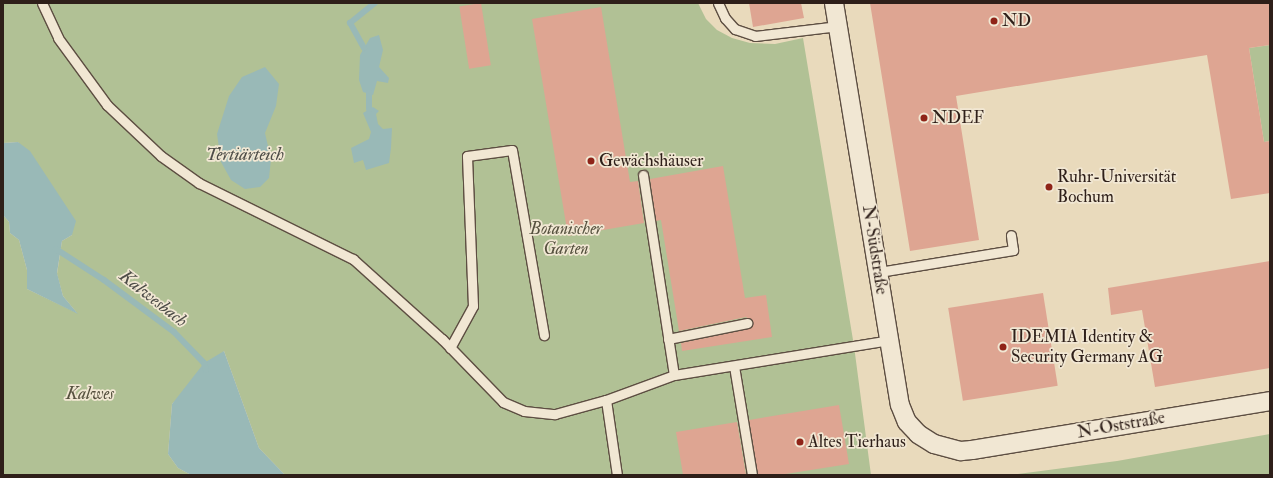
<!DOCTYPE html>
<meta charset="utf-8">
<style>
body{margin:0}
#map{position:relative;width:1273px;height:478px;overflow:hidden;background:#e9dabc;font-family:"IM FELL Double Pica",serif}
div>[style]{position:absolute}
[style*='--x']{left:calc(var(--x)*1px);top:calc(var(--y)*1px);width:calc(var(--w)*1px);rotate:calc(var(--a)*1deg)}
.green>*{inset:0;background:#b1c195}
.water>*{inset:0;background:#99b9b7}
.stream>*{height:6px;margin:-3px;padding:0 3px;transform-origin:3px;border-radius:3px;background:#99b9b7}
.building>*{inset:0;background:#dea592;transform-origin:0 0}
.roads{filter:drop-shadow(1px 0 #5d4e42) drop-shadow(-1px 0 #5d4e42) drop-shadow(0 1px #5d4e42) drop-shadow(0 -1px #5d4e42)}
.lane>*{height:9px;margin:-4.5px;padding:0 4.5px;transform-origin:4.5px;border-radius:4.5px;background:#f1e7d3}
.street>*{height:18px;margin:-9px;padding:0 9px;transform-origin:9px;border-radius:9px;background:#f1e7d3}
.dots>*{width:11px;height:11px;translate:-50% -50%;box-sizing:border-box;border:2px solid #f1e7d3;border-radius:50%}
span{translate:-50% -50%;white-space:nowrap;text-align:center;line-height:1.15;-webkit-text-stroke:3.5px #f1e7d3;paint-order:stroke}
.poi-label{font-size:17px;color:#2e1f19}
.left{translate:0 -50%;text-align:left}
.park-label{font-size:17px;color:#55503e;font-style:italic}
.street-label{font-size:17px;color:#2e1f19}
.water-label{font-size:18px;color:#4e4d48;font-style:italic}
.frame{position:absolute;inset:0;border:4px solid #2e1f19;pointer-events:none}
</style>
<div id="map">
<div class="green">
<i style="clip-path:polygon(3px 3px,698px 3px,706px 19px,717px 30px,732px 38px,750px 43px,775px 44px,803px 38px,854px 346px,871px 475px,285px 475px,259px 448px,224px 351px,172px 404px,168px 454px,178px 468px,191px 475px,3px 475px,3px 215px,9px 222px,10px 233px,19px 240px,27px 270px,27px 289px,77px 313px,63px 296px,57px 274px,62px 241px,72px 235px,18px 142px,3px 143px)"></i>
<i style="clip-path:polygon(1270px 45px,1270px 141px,1264px 142px,1249px 48px)"></i>
<i style="clip-path:polygon(1270px 434px,1270px 475px,1010px 475px,1117px 461px)"></i>
</div>
<div class="water">
<i style="clip-path:polygon(379px 35px,383px 50px,379px 67px,389px 78px,388px 83px,377px 81px,373px 95px,363px 92px,359px 80px,360px 55px,370px 38px)"></i>
<i style="clip-path:polygon(265px 67px,279px 84px,276px 106px,265px 133px,271px 159px,269px 178px,260px 187px,245px 189px,231px 180px,221px 162px,217px 134px,229px 96px,242px 77px)"></i>
<i style="clip-path:polygon(373px 107px,379px 111px,376px 114px,378px 124px,383px 129px,392px 128px,391px 148px,389px 163px,366px 170px,363px 160px,354px 163px,351px 148px,369px 139px,371px 132px,363px 113px)"></i>
<i style="clip-path:polygon(18px 142px,30px 151px,76px 221px,72px 235px,62px 241px,57px 273px,63px 296px,78px 314px,27px 289px,27px 270px,19px 240px,10px 233px,9px 222px,3px 215px,3px 143px)"></i>
<i style="clip-path:polygon(224px 351px,259px 448px,285px 475px,191px 475px,178px 468px,168px 454px,172px 404px,204px 363px)"></i>
</div>
<div class="stream">
<i style="--x:364;--y:48;--w:29;--a:-119"></i>
<i style="--x:350;--y:23;--w:32;--a:-39"></i>
<i style="--x:369;--y:93;--w:16;--a:90"></i>
<i style="--x:56;--y:249;--w:57;--a:32.9"></i>
<i style="--x:104;--y:280;--w:87;--a:36.6"></i>
<i style="--x:174;--y:332;--w:43;--a:45.9"></i>
<i style="--x:204;--y:363;--w:7;--a:74"></i>
</div>
<div class="building">
<i style="left:481px;top:3px;width:63px;height:22px;rotate:81deg"></i>
<i style="clip-path:polygon(749px 3px,801px 3px,804px 18px,753px 27px)"></i>
<i style="clip-path:polygon(870px 3px,1270px 3px,1270px 45px,1249px 48px,1264px 142px,1270px 141px,1270px 193px,1231px 199px,1207px 55px,956px 96px,979px 240px,910px 251px)"></i>
<i style="clip-path:polygon(601px 7px,630px 182px,638px 181px,644px 223px,568px 236px,532px 19px)"></i>
<i style="clip-path:polygon(723px 166px,745px 298px,766px 295px,772px 337px,682px 351px,681px 343px,748px 329px,753px 322px,746px 317px,679px 331px,661px 220px,656px 221px,650px 179px)"></i>
<i style="clip-path:polygon(1270px 261px,1270px 368px,1155px 387px,1142px 310px,1111px 315px,1108px 288px)"></i>
<i style="left:1043px;top:293px;width:94px;height:96px;rotate:81deg"></i>
<i style="clip-path:polygon(839px 405px,849px 464px,779px 475px,758px 475px,749px 420px)"></i>
<i style="clip-path:polygon(737px 422px,746px 475px,683px 475px,676px 432px)"></i>
</div>
<div class="roads">
<div class="lane">
<i style="--x:42;--y:3;--w:38;--a:65"></i>
<i style="--x:58;--y:38;--w:83;--a:53.8"></i>
<i style="--x:107;--y:105;--w:74;--a:43.4"></i>
<i style="--x:161;--y:156;--w:47;--a:35.4"></i>
<i style="--x:199;--y:183;--w:172;--a:26.3"></i>
<i style="--x:353;--y:259;--w:120;--a:42"></i>
<i style="--x:442;--y:339;--w:88;--a:45.9"></i>
<i style="--x:503;--y:402;--w:23;--a:23"></i>
<i style="--x:524;--y:411;--w:31;--a:6"></i>
<i style="--x:555;--y:414;--w:53;--a:-15.4"></i>
<i style="--x:606;--y:400;--w:72;--a:-20.2"></i>
<i style="--x:674;--y:375;--w:218;--a:-9.2"></i>
<i style="--x:718;--y:3;--w:17;--a:65"></i>
<i style="--x:725;--y:18;--w:15;--a:48"></i>
<i style="--x:735;--y:29;--w:21;--a:19"></i>
<i style="--x:755;--y:36;--w:84;--a:-6.9"></i>
<i style="--x:643;--y:175;--w:202;--a:81.2"></i>
<i style="--x:879;--y:272;--w:136;--a:-9.3"></i>
<i style="--x:1013;--y:250;--w:15;--a:-98"></i>
<i style="--x:668;--y:339;--w:81;--a:-11.4"></i>
<i style="--x:450;--y:348;--w:48;--a:-61.3"></i>
<i style="--x:473;--y:306;--w:150;--a:-92.3"></i>
<i style="--x:467;--y:156;--w:45;--a:-7.6"></i>
<i style="--x:512;--y:150;--w:188;--a:80.2"></i>
<i style="--x:734;--y:366;--w:110;--a:80.6"></i>
<i style="--x:606;--y:400;--w:76;--a:81.7"></i>
</div>
<div class="street">
<i style="--x:834;--y:3;--w:407;--a:80.7"></i>
<i style="--x:900;--y:405;--w:18;--a:68"></i>
<i style="--x:907;--y:422;--w:16;--a:47"></i>
<i style="--x:918;--y:434;--w:19;--a:32"></i>
<i style="--x:934;--y:444;--w:28;--a:15"></i>
<i style="--x:961;--y:451;--w:11;--a:-5"></i>
<i style="--x:972;--y:450;--w:302;--a:-9.3"></i>
</div>
</div>
<div class="dots">
<i style="left:994px;top:21px;background:#8f2418"></i>
<i style="left:924px;top:118px;background:#8f2418"></i>
<i style="left:591px;top:161px;background:#8f2418"></i>
<i style="left:1049px;top:187px;background:#8f2418"></i>
<i style="left:1003px;top:347px;background:#8f2418"></i>
<i style="left:800px;top:442px;background:#8f2418"></i>
</div>
<div class="poi-label">
<span class="left" style="left:1002px;top:21px">ND</span>
<span class="left" style="left:932px;top:118px">NDEF</span>
<span class="left" style="left:599px;top:161px">Gewächshäuser</span>
<span class="left" style="left:1057px;top:187px">Ruhr-Universität<br>Bochum</span>
<span class="left" style="left:1011px;top:347px">IDEMIA Identity &amp;<br>Security Germany AG</span>
<span class="left" style="left:808px;top:442px">Altes Tierhaus</span>
</div>
<div class="park-label">
<span style="left:566px;top:239px">Botanischer<br>Garten</span>
<span style="left:90px;top:394px">Kalwes</span>
</div>
<div class="street-label">
<span style="left:875px;top:250px;rotate:81deg">N-Südstraße</span>
<span style="left:1121px;top:425px;rotate:-10deg">N-Oststraße</span>
</div>
<div class="water-label">
<span style="left:245px;top:155px">Tertiärteich</span>
<span style="left:153px;top:299px;rotate:38deg">Kalwesbach</span>
</div>
<div class="frame"></div>
</div>
